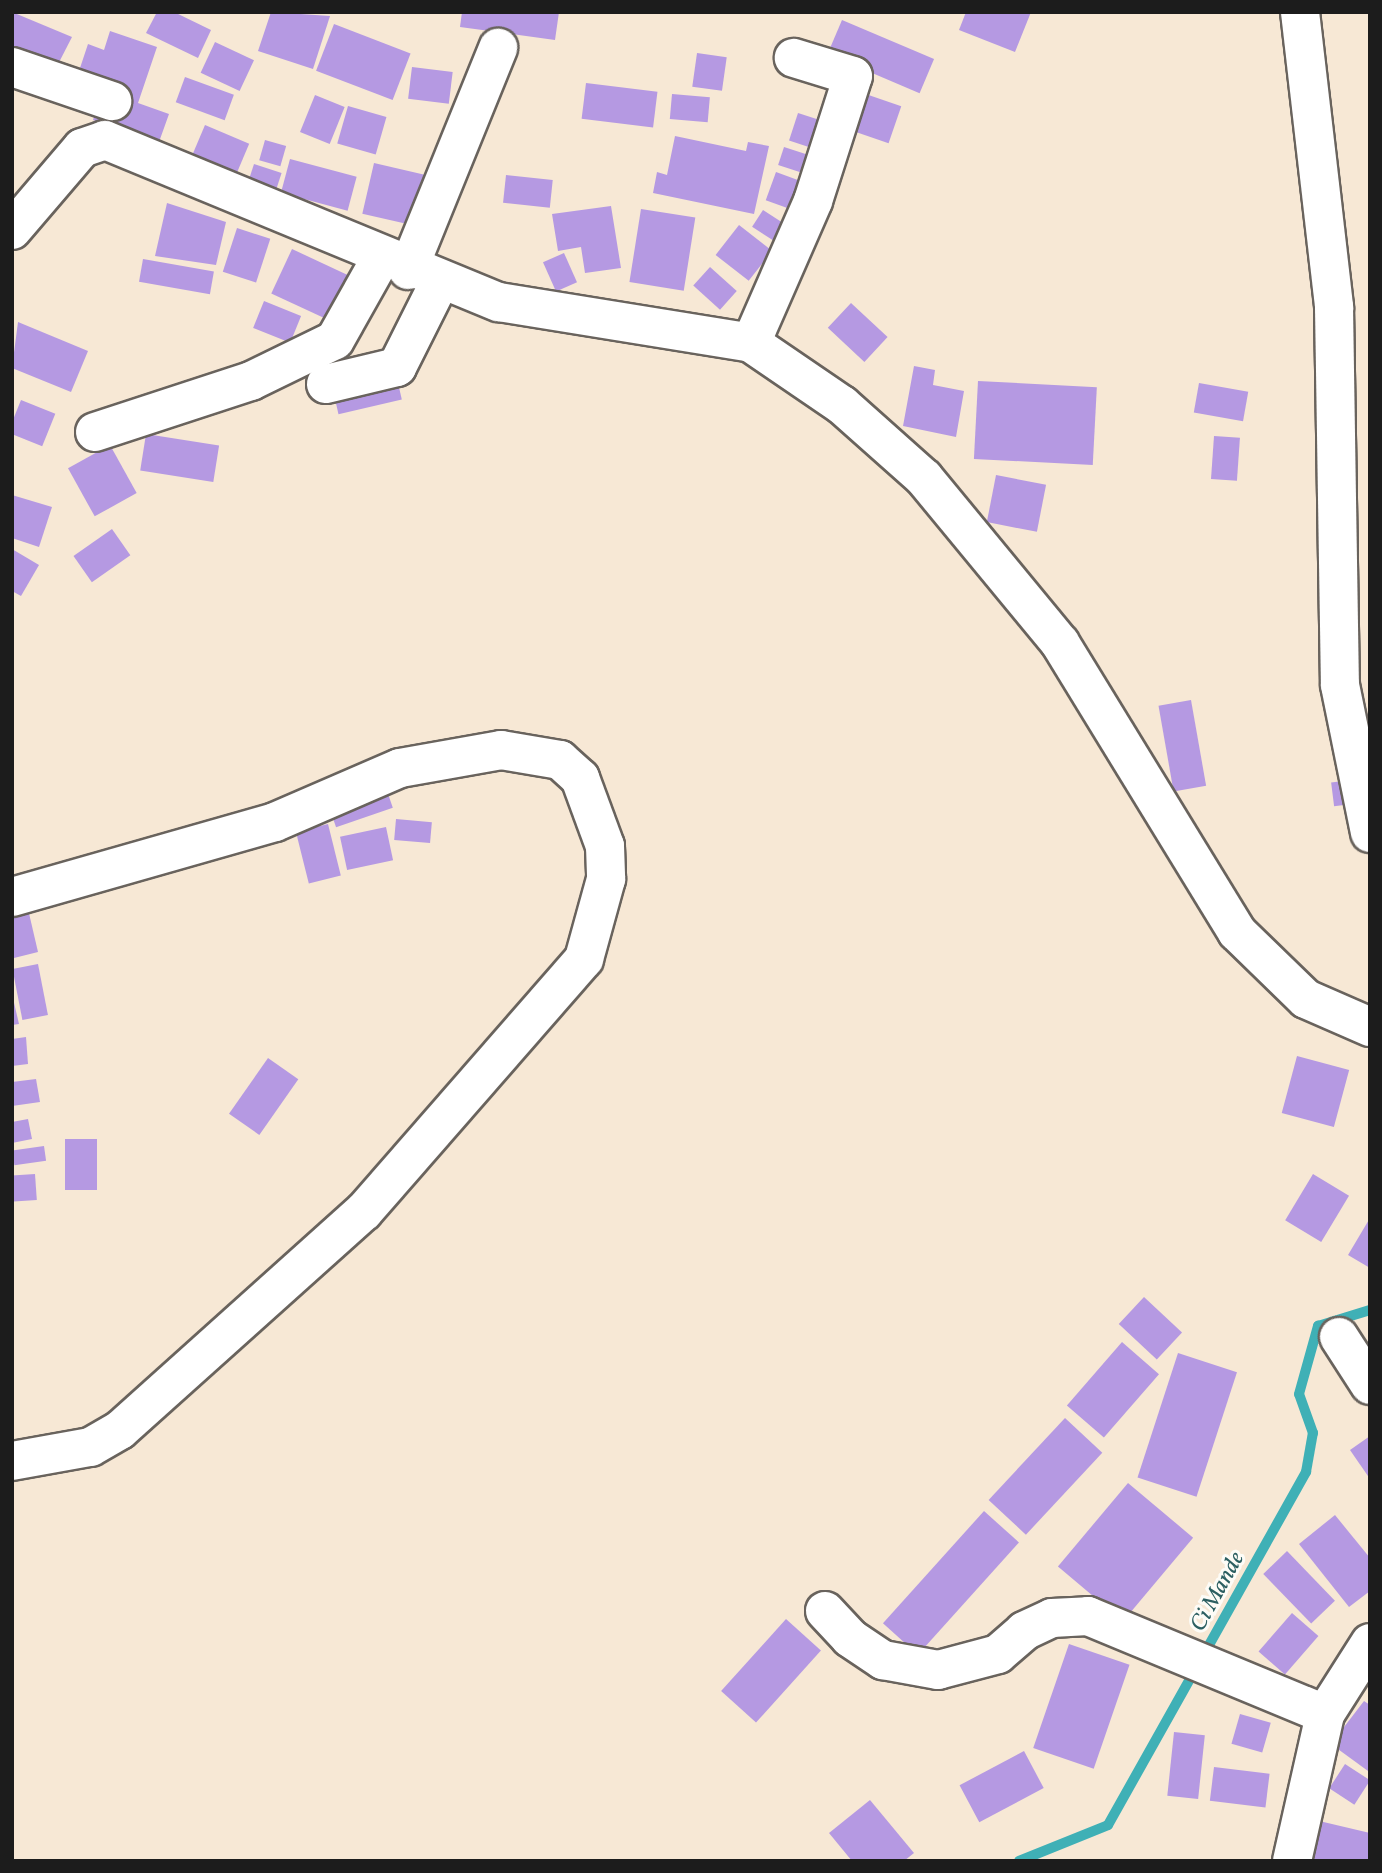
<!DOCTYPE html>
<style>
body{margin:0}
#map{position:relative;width:1382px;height:1873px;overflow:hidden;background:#f7e8d5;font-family:Vollkorn,serif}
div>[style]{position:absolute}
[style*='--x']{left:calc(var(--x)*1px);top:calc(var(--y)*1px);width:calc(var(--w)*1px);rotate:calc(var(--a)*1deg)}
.stream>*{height:10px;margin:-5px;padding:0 5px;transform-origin:5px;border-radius:5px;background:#3fb0b6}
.building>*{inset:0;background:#b599e2;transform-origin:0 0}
.roads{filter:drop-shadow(2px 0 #69635d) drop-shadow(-2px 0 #69635d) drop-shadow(0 2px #69635d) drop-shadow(0 -2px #69635d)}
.street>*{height:38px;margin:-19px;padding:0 19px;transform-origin:19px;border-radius:19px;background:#fff}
.secondary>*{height:38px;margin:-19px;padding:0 19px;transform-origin:19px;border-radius:19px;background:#fff}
span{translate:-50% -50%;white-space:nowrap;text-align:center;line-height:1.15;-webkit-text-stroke:6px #fdfcf7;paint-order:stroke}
.water-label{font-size:23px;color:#2c5f61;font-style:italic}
.frame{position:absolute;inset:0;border:14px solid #1c1c1c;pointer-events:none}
</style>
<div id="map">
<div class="stream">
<i style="--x:1019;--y:1861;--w:96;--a:-22"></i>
<i style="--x:1108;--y:1825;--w:405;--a:-60.7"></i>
<i style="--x:1306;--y:1472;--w:40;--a:-80"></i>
<i style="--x:1313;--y:1433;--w:41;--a:-109.7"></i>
<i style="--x:1299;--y:1394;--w:71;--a:-74.4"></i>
<i style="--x:1318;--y:1326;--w:54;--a:-17.1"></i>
</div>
<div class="building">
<i style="clip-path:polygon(12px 12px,72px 37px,53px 74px,12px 53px)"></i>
<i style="clip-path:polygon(157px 12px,174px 12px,211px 30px,198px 58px,146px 33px)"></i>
<i style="clip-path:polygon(271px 12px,330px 16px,313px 69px,258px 51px)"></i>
<i style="clip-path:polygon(462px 12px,559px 12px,555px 40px,460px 27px)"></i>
<i style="clip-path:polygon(966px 12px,1031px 12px,1015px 52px,959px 30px)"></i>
<i style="left:842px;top:20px;width:100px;height:37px;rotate:23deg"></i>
<i style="left:334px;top:24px;width:82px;height:50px;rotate:21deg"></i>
<i style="clip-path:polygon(110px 31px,157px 47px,138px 103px,169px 114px,159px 142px,93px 120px,99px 101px,72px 92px,88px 44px,104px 50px)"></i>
<i style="left:215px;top:42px;width:43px;height:34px;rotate:25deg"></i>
<i style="left:697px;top:53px;width:30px;height:34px;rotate:8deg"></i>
<i style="left:412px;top:67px;width:41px;height:32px;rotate:7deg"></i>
<i style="left:185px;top:77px;width:52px;height:27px;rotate:20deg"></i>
<i style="left:586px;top:83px;width:72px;height:36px;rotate:7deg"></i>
<i style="left:854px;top:90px;width:50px;height:39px;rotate:19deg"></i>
<i style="left:672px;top:94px;width:38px;height:25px;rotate:5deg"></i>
<i style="left:315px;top:95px;width:32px;height:40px;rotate:22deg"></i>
<i style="left:348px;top:106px;width:40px;height:39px;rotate:16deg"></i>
<i style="left:798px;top:113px;width:35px;height:29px;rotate:18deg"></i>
<i style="left:205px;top:125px;width:48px;height:36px;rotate:23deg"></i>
<i style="clip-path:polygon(675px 136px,746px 151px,748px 142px,769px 146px,754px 214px,653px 193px,657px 172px,667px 175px)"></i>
<i style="left:265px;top:140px;width:22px;height:21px;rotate:16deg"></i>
<i style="left:784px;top:147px;width:38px;height:19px;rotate:18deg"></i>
<i style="left:290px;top:159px;width:69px;height:35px;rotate:15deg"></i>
<i style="left:374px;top:163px;width:53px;height:52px;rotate:13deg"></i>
<i style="left:254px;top:164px;width:29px;height:19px;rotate:18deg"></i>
<i style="left:776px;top:172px;width:37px;height:30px;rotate:20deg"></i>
<i style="left:506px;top:175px;width:47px;height:28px;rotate:6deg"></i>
<i style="clip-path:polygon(167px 203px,226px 222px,216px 265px,155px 256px)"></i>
<i style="clip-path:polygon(611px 206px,621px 268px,585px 273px,581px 247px,558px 251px,552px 214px)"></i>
<i style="left:641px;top:209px;width:55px;height:74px;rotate:9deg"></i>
<i style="left:763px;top:210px;width:30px;height:20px;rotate:33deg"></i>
<i style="left:739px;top:225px;width:42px;height:38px;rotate:38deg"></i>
<i style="left:237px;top:228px;width:35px;height:46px;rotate:18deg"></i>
<i style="left:292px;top:249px;width:72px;height:49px;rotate:25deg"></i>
<i style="left:564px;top:253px;width:32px;height:23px;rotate:66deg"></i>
<i style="left:143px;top:259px;width:72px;height:23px;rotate:10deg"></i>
<i style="left:710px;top:267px;width:36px;height:25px;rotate:42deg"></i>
<i style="left:264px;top:301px;width:40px;height:29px;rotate:22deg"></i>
<i style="left:851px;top:303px;width:50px;height:34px;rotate:43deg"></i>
<i style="clip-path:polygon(18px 322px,88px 351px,71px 392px,12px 368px)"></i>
<i style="clip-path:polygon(914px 366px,935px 370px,933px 385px,964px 391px,956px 437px,903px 426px)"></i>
<i style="left:978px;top:381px;width:119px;height:78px;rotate:3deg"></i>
<i style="left:398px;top:383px;width:17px;height:65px;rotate:77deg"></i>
<i style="left:1199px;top:383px;width:50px;height:30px;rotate:10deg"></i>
<i style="left:21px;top:400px;width:37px;height:35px;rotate:22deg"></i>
<i style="left:146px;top:434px;width:74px;height:37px;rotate:9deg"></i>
<i style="left:1214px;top:436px;width:26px;height:43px;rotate:4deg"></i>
<i style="left:110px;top:445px;width:55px;height:48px;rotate:61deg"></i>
<i style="left:996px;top:475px;width:51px;height:48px;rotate:11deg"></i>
<i style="clip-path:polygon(12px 495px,52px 507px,39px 547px,12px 538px)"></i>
<i style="left:112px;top:529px;width:32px;height:47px;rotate:55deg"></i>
<i style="clip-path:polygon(12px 549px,39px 565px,21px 596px,12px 591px)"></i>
<i style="left:1191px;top:700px;width:87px;height:33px;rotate:80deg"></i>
<i style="left:1351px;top:780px;width:24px;height:20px;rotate:83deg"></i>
<i style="left:385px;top:785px;width:24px;height:60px;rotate:71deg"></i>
<i style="left:396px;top:819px;width:36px;height:21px;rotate:5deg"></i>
<i style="left:328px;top:824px;width:53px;height:33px;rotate:76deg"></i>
<i style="left:386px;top:827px;width:34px;height:47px;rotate:78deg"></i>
<i style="clip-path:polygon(28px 909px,38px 952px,14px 958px,12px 912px)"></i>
<i style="left:38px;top:964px;width:52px;height:26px;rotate:79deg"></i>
<i style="clip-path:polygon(12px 994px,19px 1024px,12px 1025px)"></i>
<i style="clip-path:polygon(26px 1037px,28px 1064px,12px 1066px,12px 1039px)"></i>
<i style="left:1297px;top:1056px;width:54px;height:59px;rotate:15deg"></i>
<i style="left:268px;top:1058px;width:37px;height:68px;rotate:35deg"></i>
<i style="clip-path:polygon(36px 1079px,40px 1102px,12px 1106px,12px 1082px)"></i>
<i style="clip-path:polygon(28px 1119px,32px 1139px,12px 1143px,12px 1122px)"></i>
<i style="left:65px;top:1139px;width:32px;height:51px"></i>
<i style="left:44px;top:1146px;width:15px;height:32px;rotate:82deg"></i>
<i style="left:35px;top:1174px;width:26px;height:23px;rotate:86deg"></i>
<i style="left:1313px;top:1174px;width:42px;height:54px;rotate:31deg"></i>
<i style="clip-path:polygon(1370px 1218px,1370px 1268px,1348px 1255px)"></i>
<i style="left:1144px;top:1297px;width:52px;height:37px;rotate:43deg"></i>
<i style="left:1122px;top:1342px;width:49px;height:84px;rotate:41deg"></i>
<i style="left:1178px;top:1353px;width:62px;height:131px;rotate:18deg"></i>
<i style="left:1065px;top:1418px;width:51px;height:112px;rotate:43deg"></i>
<i style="clip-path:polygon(1370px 1436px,1370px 1479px,1350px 1450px)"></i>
<i style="left:1128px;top:1483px;width:85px;height:109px;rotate:40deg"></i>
<i style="left:984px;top:1511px;width:47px;height:151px;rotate:42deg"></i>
<i style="clip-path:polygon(1335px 1515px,1370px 1558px,1370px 1591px,1349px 1607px,1299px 1544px)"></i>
<i style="left:1287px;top:1551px;width:69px;height:33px;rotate:46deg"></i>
<i style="left:1292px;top:1613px;width:35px;height:51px;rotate:41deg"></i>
<i style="left:786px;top:1619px;width:47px;height:97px;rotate:42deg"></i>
<i style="left:1069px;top:1644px;width:64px;height:110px;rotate:19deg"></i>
<i style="clip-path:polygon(1364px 1701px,1370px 1705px,1368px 1771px,1331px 1744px)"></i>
<i style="left:1240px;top:1714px;width:32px;height:31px;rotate:16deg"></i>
<i style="left:1174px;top:1732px;width:31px;height:64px;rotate:6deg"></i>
<i style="left:1024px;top:1751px;width:42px;height:73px;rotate:62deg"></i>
<i style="left:1345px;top:1764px;width:30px;height:29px;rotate:33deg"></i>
<i style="left:1214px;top:1767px;width:56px;height:34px;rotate:7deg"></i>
<i style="clip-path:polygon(870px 1800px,914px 1853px,904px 1861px,852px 1861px,829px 1833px)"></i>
<i style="clip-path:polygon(1315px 1820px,1370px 1833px,1370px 1861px,1306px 1859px)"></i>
</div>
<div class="roads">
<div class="street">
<i style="--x:1300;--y:12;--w:297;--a:83.4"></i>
<i style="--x:1334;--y:307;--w:378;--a:89.1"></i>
<i style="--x:1340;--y:685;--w:151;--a:78.5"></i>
<i style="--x:12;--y:67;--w:106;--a:18.8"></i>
<i style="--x:12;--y:230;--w:108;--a:-49.5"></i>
<i style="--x:82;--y:148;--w:24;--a:-19"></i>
<i style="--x:105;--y:140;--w:426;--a:22.4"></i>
<i style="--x:499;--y:302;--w:255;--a:9.2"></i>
<i style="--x:751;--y:343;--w:110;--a:34.3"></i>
<i style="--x:842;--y:405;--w:110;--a:41.7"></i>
<i style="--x:924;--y:478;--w:214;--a:50.5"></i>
<i style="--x:1060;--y:643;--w:339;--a:58.5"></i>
<i style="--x:1237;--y:932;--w:96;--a:44.2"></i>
<i style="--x:1306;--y:999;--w:70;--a:23.6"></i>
<i style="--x:408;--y:270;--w:240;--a:-67.9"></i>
<i style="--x:751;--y:343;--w:155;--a:-66.4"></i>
<i style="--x:813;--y:201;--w:131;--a:-72.3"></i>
<i style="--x:853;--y:76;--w:62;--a:-163"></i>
<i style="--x:326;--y:384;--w:73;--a:-13.5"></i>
<i style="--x:397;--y:367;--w:96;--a:-63.4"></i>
<i style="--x:95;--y:432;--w:164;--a:-18.1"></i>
<i style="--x:251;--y:381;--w:93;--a:-26"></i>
<i style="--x:335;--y:340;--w:94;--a:-60.7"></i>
<i style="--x:12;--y:897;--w:273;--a:-15.9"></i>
<i style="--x:275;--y:822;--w:136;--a:-23.4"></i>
<i style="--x:400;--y:768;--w:103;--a:-10.1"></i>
<i style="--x:501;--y:750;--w:60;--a:9.6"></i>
<i style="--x:560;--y:760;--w:27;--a:42"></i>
<i style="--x:580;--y:778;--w:72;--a:69.8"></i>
<i style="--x:605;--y:846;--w:33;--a:88"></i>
<i style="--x:606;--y:879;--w:83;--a:105.4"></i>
<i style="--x:584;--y:959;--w:335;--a:131.1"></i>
<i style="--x:364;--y:1211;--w:328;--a:138.1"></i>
<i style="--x:120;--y:1430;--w:34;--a:150"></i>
<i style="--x:90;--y:1447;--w:79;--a:169.8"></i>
<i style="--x:1339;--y:1337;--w:57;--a:57.1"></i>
<i style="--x:825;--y:1611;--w:37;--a:47"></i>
<i style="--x:850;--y:1638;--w:40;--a:34"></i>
<i style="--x:883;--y:1660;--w:56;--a:10.3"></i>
<i style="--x:938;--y:1670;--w:62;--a:-14.9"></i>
<i style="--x:998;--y:1654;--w:35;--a:-41"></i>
<i style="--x:1024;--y:1631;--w:31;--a:-25"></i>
<i style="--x:1052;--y:1618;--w:36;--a:-3"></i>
<i style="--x:1088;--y:1616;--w:256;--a:22.5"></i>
</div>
<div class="secondary">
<i style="--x:1292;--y:1861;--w:151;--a:-77.3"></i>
<i style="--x:1325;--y:1714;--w:84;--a:-57.6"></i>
</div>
</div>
<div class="water-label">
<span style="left:1218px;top:1592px;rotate:-61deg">Ci Mande</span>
</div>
<div class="frame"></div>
</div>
